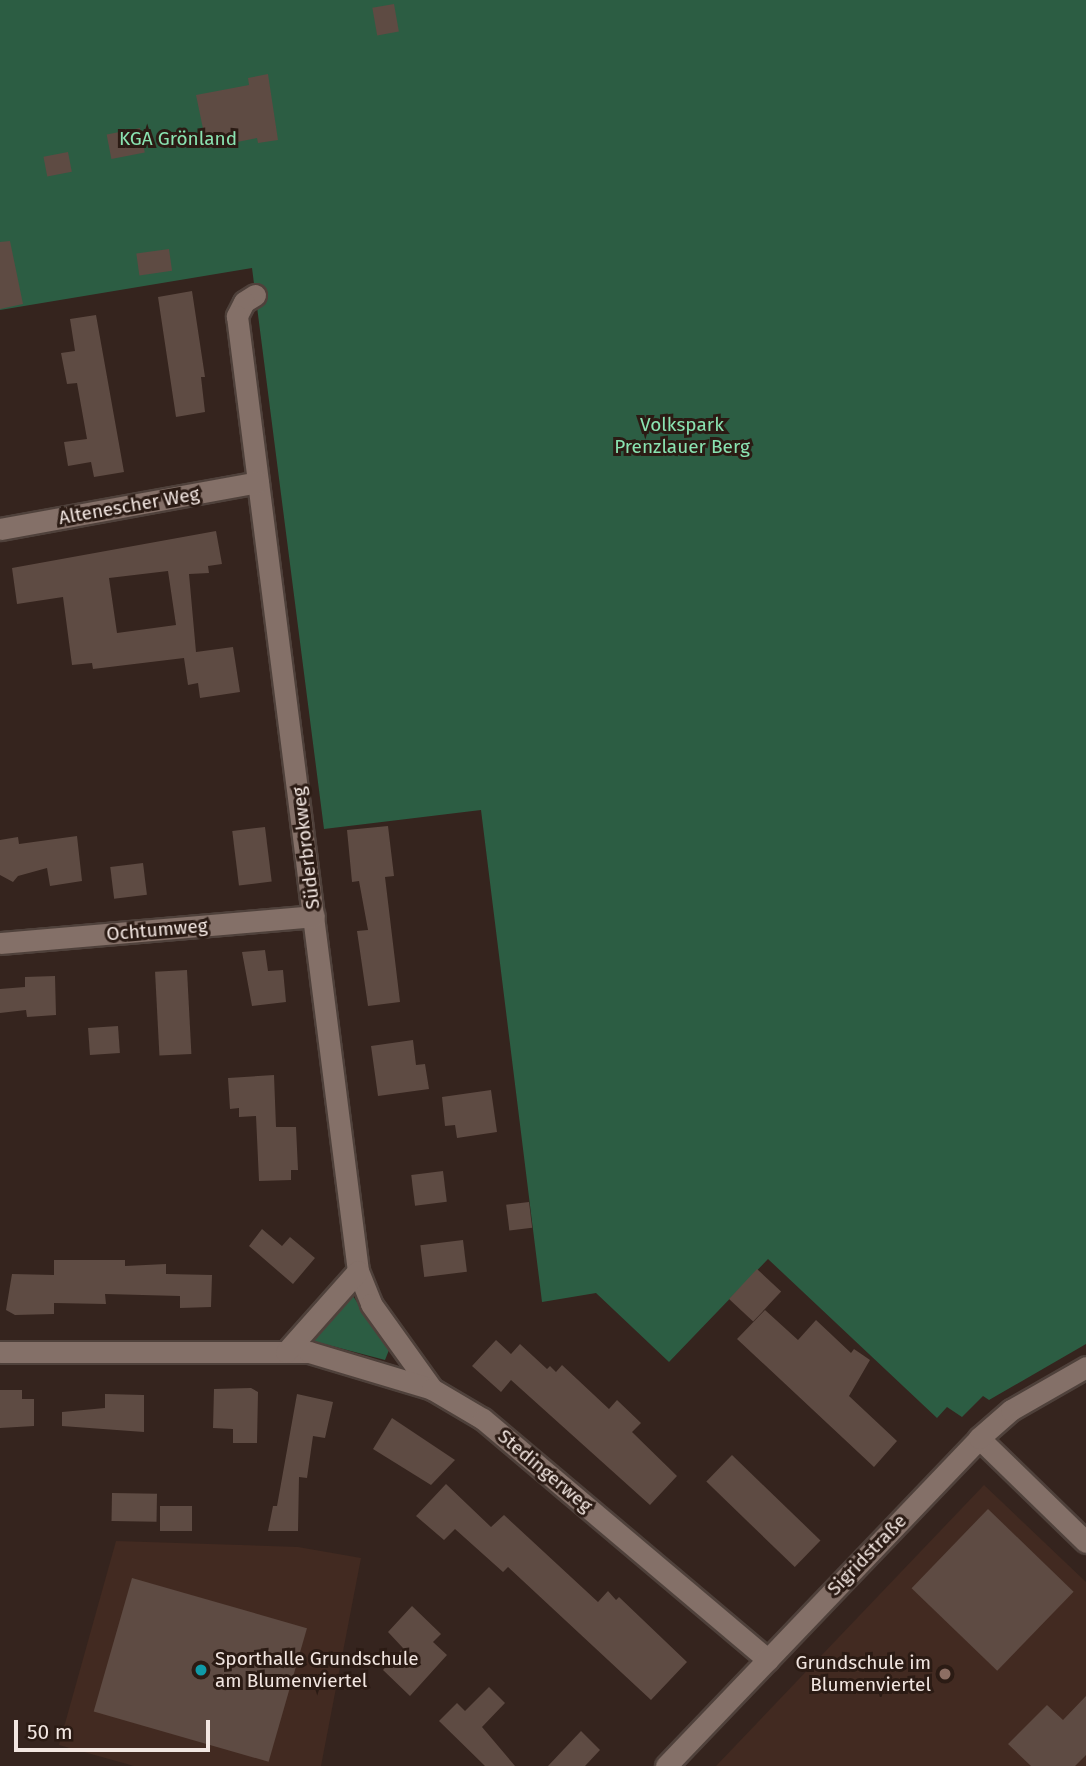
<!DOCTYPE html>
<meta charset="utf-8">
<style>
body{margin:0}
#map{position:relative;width:1086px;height:1766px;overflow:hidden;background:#35241e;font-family:"Fira Sans",sans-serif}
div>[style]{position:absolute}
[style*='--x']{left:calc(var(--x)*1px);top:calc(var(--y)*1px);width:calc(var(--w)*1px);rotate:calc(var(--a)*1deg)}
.built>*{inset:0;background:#422a21}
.green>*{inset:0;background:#2c5d43}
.building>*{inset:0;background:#5e4b43;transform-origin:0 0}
.roads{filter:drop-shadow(2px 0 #4f413b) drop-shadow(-2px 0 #4f413b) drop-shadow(0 2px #4f413b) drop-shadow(0 -2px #4f413b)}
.street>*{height:21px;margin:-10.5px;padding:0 10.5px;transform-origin:10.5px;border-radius:10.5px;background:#847068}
.dots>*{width:19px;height:19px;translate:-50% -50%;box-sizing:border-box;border:4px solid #2b1b14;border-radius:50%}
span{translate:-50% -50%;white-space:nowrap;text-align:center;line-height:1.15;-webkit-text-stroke:6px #2b1b14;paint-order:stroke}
.park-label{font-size:19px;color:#8ae3b1}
.street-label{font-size:19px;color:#f2e6e1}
.poi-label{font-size:19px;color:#f2e6e1}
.left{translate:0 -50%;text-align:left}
.right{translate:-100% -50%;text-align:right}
.scale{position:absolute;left:14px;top:1720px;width:196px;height:32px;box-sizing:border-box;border:4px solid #f2e6e1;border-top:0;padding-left:9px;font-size:21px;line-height:24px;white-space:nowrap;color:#f2e6e1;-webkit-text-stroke:5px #2b1b14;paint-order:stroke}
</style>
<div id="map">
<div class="built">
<i style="clip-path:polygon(984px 1485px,1086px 1582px,1086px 1766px,716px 1766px)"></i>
<i style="clip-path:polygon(116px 1541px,298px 1547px,361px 1558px,321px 1766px,134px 1766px,59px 1745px)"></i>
</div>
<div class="green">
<i style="clip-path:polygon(0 0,1086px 0,1086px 1344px,989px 1400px,983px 1396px,962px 1417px,947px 1407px,937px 1418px,768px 1259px,669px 1362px,596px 1293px,542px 1302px,481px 810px,324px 829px,252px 268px,0 310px)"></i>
<i style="clip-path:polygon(353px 1296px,389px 1350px,385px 1360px,313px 1341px)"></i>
</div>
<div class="building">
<i style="left:394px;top:4px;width:28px;height:22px;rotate:80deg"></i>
<i style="clip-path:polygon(268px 74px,278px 140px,258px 143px,257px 138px,207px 148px,196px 95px,249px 85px,248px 78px)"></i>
<i style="left:140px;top:128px;width:25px;height:34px;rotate:79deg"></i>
<i style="left:68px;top:152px;width:20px;height:25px;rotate:79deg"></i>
<i style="clip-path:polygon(10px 241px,23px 304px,0 309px,0 242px)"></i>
<i style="left:169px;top:249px;width:22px;height:33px;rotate:82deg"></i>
<i style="clip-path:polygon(192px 291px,205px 377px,201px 377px,205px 412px,176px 417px,158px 297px)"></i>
<i style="clip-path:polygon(96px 315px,124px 472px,94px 477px,91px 462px,68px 466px,64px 442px,87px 439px,77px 383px,67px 384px,61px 353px,75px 351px,70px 319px)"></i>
<i style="clip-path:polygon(evenodd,216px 531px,222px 564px,208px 566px,209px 573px,189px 574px,196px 652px,233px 647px,240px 692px,200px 698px,198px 683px,188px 685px,184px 658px,93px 669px,92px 663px,72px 665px,63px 597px,17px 604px,12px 568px,216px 531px,168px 571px,176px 625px,117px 633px,109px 578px,168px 571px)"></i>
<i style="clip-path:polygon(388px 826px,394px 876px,385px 877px,400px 1002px,368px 1006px,357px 931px,368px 930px,359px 881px,352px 882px,347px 830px)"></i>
<i style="left:265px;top:827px;width:55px;height:33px;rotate:83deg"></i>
<i style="clip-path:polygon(77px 836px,82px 881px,50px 886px,47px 868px,18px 876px,13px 882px,0 875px,0 840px,18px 837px,19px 844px)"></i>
<i style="left:143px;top:863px;width:32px;height:33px;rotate:83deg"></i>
<i style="clip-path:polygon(265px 950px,268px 971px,283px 970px,286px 1002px,252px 1006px,242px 952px)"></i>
<i style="left:187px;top:970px;width:84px;height:32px;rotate:87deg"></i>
<i style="clip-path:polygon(55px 976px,56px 1015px,27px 1017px,26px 1010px,0 1013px,0 989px,25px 987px,25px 977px)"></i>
<i style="left:118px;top:1026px;width:27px;height:30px;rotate:86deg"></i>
<i style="clip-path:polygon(413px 1040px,416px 1065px,425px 1064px,429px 1089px,378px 1096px,371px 1046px)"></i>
<i style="clip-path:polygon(274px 1075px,276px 1127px,296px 1127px,298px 1170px,291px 1170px,291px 1180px,259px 1181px,256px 1116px,239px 1117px,239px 1108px,230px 1109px,228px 1078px)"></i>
<i style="clip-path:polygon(491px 1090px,497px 1132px,457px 1138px,455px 1125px,445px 1126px,442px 1097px)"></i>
<i style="left:443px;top:1171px;width:31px;height:32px;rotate:83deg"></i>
<i style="left:529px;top:1202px;width:26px;height:23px;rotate:83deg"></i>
<i style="clip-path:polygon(262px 1229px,282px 1246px,290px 1237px,315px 1258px,293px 1284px,249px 1246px)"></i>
<i style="left:463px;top:1240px;width:32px;height:43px;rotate:83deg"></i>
<i style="clip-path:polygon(54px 1260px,125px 1260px,125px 1266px,166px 1264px,166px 1274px,212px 1275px,211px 1307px,180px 1308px,180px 1296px,105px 1294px,106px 1304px,54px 1303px,54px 1314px,15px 1315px,6px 1310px,12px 1274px,54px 1275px)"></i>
<i style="left:757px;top:1269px;width:33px;height:41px;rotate:43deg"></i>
<i style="clip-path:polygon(765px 1310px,798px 1340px,816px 1320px,851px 1353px,854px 1349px,870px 1360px,849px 1396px,897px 1441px,874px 1467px,737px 1339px)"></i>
<i style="clip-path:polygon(496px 1340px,511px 1354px,520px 1344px,547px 1369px,550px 1366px,556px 1372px,562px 1365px,609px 1409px,617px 1400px,641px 1423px,632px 1432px,677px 1476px,650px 1505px,511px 1380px,501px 1392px,472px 1366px)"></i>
<i style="clip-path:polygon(251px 1388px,258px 1392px,257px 1443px,233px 1443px,233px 1429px,213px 1428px,214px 1389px)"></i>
<i style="clip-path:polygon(0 1390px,22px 1390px,22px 1399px,34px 1399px,34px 1426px,0 1428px)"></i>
<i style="clip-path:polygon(105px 1394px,144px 1395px,144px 1432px,62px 1426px,62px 1412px,105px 1408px)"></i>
<i style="clip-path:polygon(297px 1394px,333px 1402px,325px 1438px,313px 1436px,307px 1478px,299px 1477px,298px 1531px,268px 1531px,273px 1506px,277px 1506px)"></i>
<i style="clip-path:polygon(392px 1418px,455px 1460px,431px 1485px,373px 1449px)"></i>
<i style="left:732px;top:1455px;width:123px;height:37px;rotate:44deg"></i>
<i style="clip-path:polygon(446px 1484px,491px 1527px,504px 1515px,598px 1602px,608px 1591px,616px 1600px,619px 1597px,687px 1662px,651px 1700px,508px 1567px,503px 1572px,455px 1529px,444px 1540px,416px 1516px)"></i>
<i style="left:112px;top:1493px;width:45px;height:28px;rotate:1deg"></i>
<i style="left:160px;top:1506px;width:32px;height:25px"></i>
<i style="left:988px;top:1509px;width:119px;height:110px;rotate:44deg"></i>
<i style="left:132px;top:1578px;width:182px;height:139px;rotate:16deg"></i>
<i style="clip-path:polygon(412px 1606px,441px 1634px,433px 1642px,447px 1655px,410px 1696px,383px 1670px,403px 1648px,388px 1632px)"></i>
<i style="clip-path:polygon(489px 1687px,505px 1703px,482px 1727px,515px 1766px,485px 1766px,439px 1721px,457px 1703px,465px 1711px)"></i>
<i style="clip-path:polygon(1086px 1696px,1086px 1755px,1075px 1766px,1031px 1766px,1008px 1744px,1047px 1705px,1063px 1720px)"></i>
<i style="clip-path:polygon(581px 1731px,600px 1750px,585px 1766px,548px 1766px)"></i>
</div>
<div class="roads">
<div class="street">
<i style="--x:255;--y:295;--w:13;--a:148"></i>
<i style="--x:244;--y:302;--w:16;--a:117"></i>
<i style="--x:237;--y:316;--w:963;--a:82.78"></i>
<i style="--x:358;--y:1271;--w:35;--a:68"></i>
<i style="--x:371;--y:1304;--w:105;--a:54.3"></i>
<i style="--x:0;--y:529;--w:262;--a:-10.3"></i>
<i style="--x:0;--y:943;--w:315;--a:-4.9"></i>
<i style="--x:0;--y:1352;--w:309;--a:0"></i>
<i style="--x:309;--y:1352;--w:128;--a:16.7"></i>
<i style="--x:432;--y:1389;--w:59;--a:30.5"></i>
<i style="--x:483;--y:1419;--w:373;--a:40.2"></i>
<i style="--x:286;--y:1352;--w:108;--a:-48.4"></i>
<i style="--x:979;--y:1438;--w:149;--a:44.2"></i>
<i style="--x:666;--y:1766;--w:453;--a:-46.3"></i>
<i style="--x:979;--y:1438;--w:43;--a:-41.2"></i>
<i style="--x:1011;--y:1410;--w:86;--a:-29.8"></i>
</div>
</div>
<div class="dots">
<i style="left:201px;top:1670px;background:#0f9aa8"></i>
<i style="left:945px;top:1674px;background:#8d6e63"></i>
</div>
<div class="park-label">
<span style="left:178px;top:139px">KGA Grönland</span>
<span style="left:682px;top:436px">Volkspark<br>Prenzlauer Berg</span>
</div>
<div class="street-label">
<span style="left:129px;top:506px;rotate:-10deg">Altenescher Weg</span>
<span style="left:306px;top:848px;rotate:-97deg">Süderbrokweg</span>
<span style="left:157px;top:930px;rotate:-5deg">Ochtumweg</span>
<span style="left:545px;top:1471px;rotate:40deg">Stedingerweg</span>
<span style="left:867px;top:1555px;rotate:-46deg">Sigridstraße</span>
</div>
<div class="poi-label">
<span class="left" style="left:215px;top:1670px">Sporthalle Grundschule<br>am Blumenviertel</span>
<span class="right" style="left:931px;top:1674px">Grundschule im<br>Blumenviertel</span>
</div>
<div class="scale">50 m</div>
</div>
